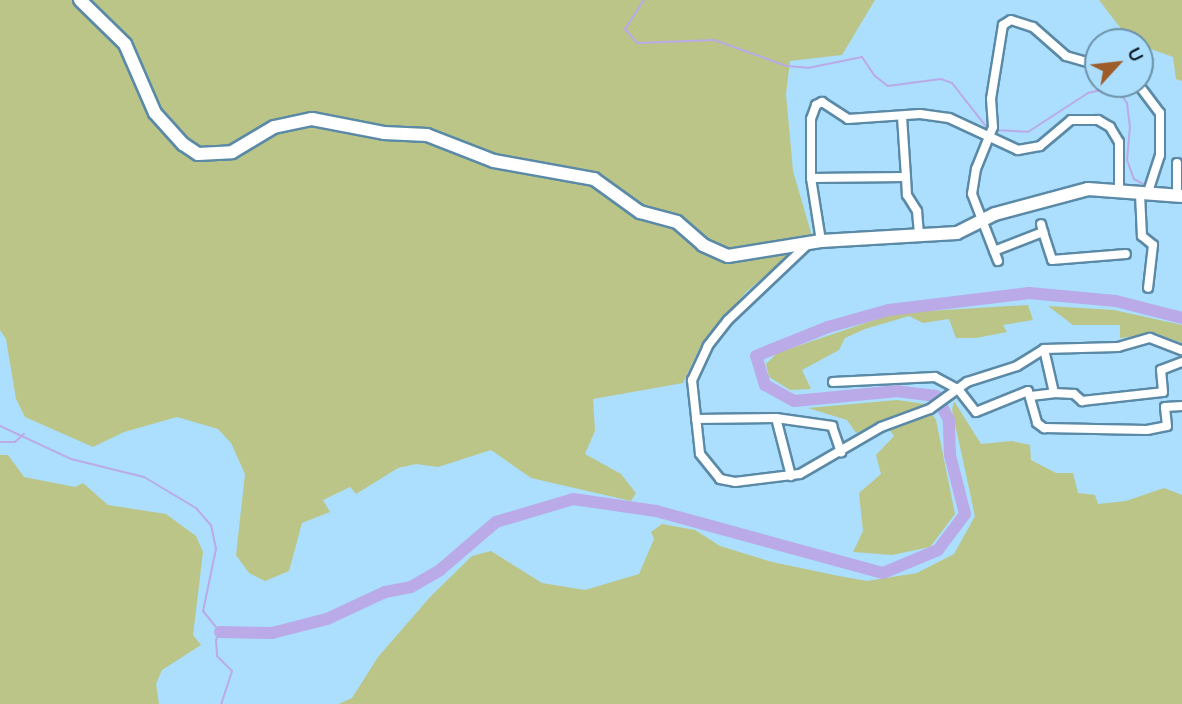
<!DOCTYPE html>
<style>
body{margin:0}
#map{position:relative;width:1182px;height:704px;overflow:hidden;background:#acdefd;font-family:Quicksand,sans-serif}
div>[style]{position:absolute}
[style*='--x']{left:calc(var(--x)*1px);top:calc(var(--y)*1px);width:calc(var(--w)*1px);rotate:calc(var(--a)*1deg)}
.green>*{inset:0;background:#bbc587}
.stream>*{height:2px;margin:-1px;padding:0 1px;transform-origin:1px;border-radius:1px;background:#baaae8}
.river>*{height:12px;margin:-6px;padding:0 6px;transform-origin:6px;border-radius:6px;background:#baaae8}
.roads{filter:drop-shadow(2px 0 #5b8aa7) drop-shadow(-2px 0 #5b8aa7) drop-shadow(0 2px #5b8aa7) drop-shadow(0 -2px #5b8aa7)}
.street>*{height:8px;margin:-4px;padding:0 4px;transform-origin:4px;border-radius:4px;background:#fff}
.secondary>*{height:12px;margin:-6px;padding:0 6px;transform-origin:6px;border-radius:6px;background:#fff}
span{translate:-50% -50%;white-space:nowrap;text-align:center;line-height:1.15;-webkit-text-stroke:5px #acdefd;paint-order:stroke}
.north{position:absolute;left:1084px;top:28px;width:70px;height:70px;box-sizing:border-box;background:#acdefd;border:2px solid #6c92a9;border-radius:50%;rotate:63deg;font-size:19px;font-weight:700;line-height:28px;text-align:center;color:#0c1f2a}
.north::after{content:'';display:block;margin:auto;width:24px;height:32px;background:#9e5c28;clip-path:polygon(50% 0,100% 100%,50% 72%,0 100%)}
</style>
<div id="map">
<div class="green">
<i style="clip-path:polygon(0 0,875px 0,842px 55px,790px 61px,786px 94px,793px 171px,812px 236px,746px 292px,699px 349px,683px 383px,593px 399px,595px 431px,585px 454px,621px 474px,636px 493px,631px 501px,531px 478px,491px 450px,438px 467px,416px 464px,398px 468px,356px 494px,350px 487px,323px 500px,330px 512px,302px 523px,289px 571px,265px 581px,249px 573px,236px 555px,245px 474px,231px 443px,218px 429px,177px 417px,124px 432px,93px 447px,25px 417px,16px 399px,6px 339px,0 330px)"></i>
<i style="clip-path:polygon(1099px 0,1182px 0,1182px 81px,1176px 79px,1173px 57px,1131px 42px)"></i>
<i style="clip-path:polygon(1028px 305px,1033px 320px,1003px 325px,1007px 332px,976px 338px,956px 338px,949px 319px,923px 323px,909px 316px,865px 329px,845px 338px,839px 350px,802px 370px,811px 389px,790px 390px,769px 377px,766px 364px,777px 353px,895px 313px)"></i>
<i style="clip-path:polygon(1048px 306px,1114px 310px,1182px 325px,1182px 343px,1157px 334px,1120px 338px,1120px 325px,1073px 325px)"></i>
<i style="clip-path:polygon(897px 400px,925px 404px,936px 420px,955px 514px,930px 547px,892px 555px,853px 552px,863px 531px,859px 493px,881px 474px,876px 455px,894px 436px,883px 421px,856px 433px,847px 420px,808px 408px)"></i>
<i style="clip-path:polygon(954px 401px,981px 444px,1012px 441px,1030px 445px,1031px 460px,1056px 473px,1073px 473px,1078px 493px,1095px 495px,1098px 504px,1126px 501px,1164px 488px,1182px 495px,1182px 704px,339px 704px,352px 698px,378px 657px,431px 596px,472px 556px,491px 551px,542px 583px,585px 590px,639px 574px,654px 539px,651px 532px,662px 524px,695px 530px,720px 546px,772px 562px,839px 576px,867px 581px,917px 573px,954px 554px,975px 516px,952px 410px)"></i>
<i style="clip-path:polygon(0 455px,8px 455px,24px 477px,75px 487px,83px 483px,108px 505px,166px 514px,196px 536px,203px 552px,193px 635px,201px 645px,162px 670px,156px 684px,159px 704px,0 704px)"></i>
</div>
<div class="stream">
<i style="--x:644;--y:0;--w:35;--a:123"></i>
<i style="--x:625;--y:29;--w:18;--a:49"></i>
<i style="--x:637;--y:43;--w:77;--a:-2.2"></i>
<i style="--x:714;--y:40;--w:77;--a:19.6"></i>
<i style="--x:787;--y:66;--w:21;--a:5"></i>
<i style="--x:808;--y:68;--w:55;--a:-11.5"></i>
<i style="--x:862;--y:57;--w:23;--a:56"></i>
<i style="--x:875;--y:76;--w:16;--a:38"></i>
<i style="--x:888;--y:86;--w:53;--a:-7.5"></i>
<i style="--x:941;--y:79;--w:12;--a:20"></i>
<i style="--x:952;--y:83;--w:58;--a:52"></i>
<i style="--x:994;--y:130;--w:34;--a:3"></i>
<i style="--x:1028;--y:132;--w:72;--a:-33"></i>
<i style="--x:1088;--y:93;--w:17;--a:-13"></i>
<i style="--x:1105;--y:89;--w:16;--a:15"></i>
<i style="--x:1120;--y:93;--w:12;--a:55"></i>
<i style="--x:1127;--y:103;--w:23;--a:83"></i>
<i style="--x:1130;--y:126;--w:34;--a:95"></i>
<i style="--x:1127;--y:160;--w:20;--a:70"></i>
<i style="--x:1134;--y:179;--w:15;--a:28"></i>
<i style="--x:0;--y:426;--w:78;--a:24.9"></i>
<i style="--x:71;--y:459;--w:75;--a:13.9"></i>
<i style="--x:144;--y:477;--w:61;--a:30.8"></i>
<i style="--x:196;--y:508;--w:23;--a:49"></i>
<i style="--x:211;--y:525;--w:25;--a:78"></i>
<i style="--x:216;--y:549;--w:63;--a:101.8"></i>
<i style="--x:203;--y:611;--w:27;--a:51"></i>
<i style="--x:220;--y:632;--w:9;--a:117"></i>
<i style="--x:216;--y:640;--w:16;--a:86"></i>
<i style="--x:217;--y:656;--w:21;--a:45"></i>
<i style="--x:232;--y:671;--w:35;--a:108"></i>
<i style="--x:0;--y:442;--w:15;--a:0"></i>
<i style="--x:15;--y:442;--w:12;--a:-42"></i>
</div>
<div class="river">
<i style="--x:220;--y:632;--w:52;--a:1.1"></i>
<i style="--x:272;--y:633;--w:57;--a:-14.3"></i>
<i style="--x:327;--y:619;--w:64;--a:-25"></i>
<i style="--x:385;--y:592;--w:26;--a:-11"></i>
<i style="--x:411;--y:587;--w:34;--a:-30"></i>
<i style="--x:440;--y:570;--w:74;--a:-40.6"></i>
<i style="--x:496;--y:522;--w:80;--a:-16.6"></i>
<i style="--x:573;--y:499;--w:84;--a:8.2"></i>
<i style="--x:656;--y:511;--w:235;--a:15.3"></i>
<i style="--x:883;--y:573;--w:60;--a:-22.7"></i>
<i style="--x:938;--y:550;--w:45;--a:-53.1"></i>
<i style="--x:965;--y:514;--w:61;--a:-104.3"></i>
<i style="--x:950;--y:455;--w:35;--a:-92"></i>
<i style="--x:949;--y:420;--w:27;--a:-118"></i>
<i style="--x:936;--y:396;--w:38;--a:-173"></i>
<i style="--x:898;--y:391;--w:104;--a:174.5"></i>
<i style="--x:794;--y:401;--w:33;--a:-151"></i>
<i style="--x:765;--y:385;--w:30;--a:-107"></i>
<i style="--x:756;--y:356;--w:78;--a:-21.9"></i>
<i style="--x:828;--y:327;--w:63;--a:-15.6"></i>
<i style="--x:889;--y:310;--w:141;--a:-6.9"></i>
<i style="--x:1029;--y:293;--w:87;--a:5.3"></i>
<i style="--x:1116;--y:301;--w:68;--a:14.4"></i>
</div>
<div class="roads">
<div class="street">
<i style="--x:1138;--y:84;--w:36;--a:53"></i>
<i style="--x:1160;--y:113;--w:42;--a:90"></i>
<i style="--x:1160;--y:155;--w:42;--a:108"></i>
<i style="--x:906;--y:177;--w:18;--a:87"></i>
<i style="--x:907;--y:195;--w:19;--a:58"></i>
<i style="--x:917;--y:211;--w:22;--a:85"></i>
<i style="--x:811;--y:178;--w:59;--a:-90"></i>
<i style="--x:811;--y:119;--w:15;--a:-70"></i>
<i style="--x:816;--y:105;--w:7;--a:-27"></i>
<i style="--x:822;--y:102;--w:31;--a:33"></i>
<i style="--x:848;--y:119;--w:72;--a:-4"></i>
<i style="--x:920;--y:114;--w:29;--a:8"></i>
<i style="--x:949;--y:118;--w:76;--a:24.9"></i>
<i style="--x:1018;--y:150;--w:22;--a:-10"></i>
<i style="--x:1040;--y:146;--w:40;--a:-40"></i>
<i style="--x:1071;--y:120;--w:27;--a:0"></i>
<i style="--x:1098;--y:120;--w:14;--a:30"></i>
<i style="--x:1110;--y:127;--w:17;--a:59"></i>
<i style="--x:1119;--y:142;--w:49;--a:90"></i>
<i style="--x:1140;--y:194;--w:42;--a:87.3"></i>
<i style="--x:1142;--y:236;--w:14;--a:39"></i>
<i style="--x:1153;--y:245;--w:43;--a:96.6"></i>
<i style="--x:1177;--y:196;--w:33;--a:-90"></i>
<i style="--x:1043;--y:232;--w:29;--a:72"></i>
<i style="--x:1052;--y:260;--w:74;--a:-4.6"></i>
<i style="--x:821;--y:241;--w:64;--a:-99"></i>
<i style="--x:811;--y:178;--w:95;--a:-0.6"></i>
<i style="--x:906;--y:177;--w:60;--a:-93.8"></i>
<i style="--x:807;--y:245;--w:109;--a:136.5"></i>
<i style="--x:728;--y:320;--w:33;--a:128"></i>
<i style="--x:708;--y:346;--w:38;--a:115"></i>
<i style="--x:692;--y:380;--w:74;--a:83.8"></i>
<i style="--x:700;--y:454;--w:32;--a:51"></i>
<i style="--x:720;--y:479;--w:15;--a:11"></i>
<i style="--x:735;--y:482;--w:65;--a:-7"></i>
<i style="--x:800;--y:474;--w:94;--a:-30.1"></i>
<i style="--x:881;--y:427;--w:52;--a:-20.2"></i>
<i style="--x:930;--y:409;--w:46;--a:-36.1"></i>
<i style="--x:967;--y:382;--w:52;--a:-17.7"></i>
<i style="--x:1017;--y:366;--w:32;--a:-32"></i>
<i style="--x:1044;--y:349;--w:74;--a:-1.5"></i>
<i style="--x:1118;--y:347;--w:33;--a:-16"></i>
<i style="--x:1150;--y:338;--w:34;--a:21"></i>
<i style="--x:994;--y:251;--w:53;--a:-21.2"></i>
<i style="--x:1043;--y:232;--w:8;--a:-104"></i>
<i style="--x:998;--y:261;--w:72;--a:-111.2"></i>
<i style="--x:972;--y:194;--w:25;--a:-81"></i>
<i style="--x:976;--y:169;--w:45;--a:-68"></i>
<i style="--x:993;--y:127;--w:28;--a:-94"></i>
<i style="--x:991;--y:99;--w:75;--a:-80.8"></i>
<i style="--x:1003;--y:25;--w:9;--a:-32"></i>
<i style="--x:1011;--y:20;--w:23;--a:18"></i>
<i style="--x:1033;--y:27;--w:44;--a:41.3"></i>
<i style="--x:1066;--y:56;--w:33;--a:16"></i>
<i style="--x:833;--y:382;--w:102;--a:-2.8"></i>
<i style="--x:935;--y:377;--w:26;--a:28"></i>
<i style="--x:958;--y:389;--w:29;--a:52"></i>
<i style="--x:976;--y:412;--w:56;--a:-22"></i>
<i style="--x:1028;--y:391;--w:33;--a:74"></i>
<i style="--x:1037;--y:423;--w:9;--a:36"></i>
<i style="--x:1044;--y:428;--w:103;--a:1.1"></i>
<i style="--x:1147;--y:430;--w:20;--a:-11"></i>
<i style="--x:1167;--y:426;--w:19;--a:-96"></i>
<i style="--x:1165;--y:407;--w:17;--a:-3"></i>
<i style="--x:1054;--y:393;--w:20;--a:3"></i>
<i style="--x:1074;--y:394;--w:11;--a:41"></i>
<i style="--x:1082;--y:401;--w:81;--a:-6.3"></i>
<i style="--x:1163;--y:392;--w:22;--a:-95"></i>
<i style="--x:1161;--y:370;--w:22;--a:-21"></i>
<i style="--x:1031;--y:396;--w:23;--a:-7"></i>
<i style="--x:1054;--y:393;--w:45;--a:-102.8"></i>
<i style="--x:776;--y:418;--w:57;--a:8.1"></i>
<i style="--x:832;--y:426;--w:28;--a:71"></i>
<i style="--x:696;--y:419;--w:80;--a:-0.7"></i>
<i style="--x:776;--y:418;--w:60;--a:75.5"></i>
</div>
<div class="secondary">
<i style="--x:80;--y:0;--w:63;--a:44.4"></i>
<i style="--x:125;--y:44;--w:75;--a:66.5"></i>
<i style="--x:155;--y:113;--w:42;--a:47.9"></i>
<i style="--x:183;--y:144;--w:18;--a:34"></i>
<i style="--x:198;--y:154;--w:34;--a:-3"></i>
<i style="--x:232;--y:152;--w:49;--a:-30.8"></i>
<i style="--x:274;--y:127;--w:39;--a:-12"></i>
<i style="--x:312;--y:119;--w:73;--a:11"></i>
<i style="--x:384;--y:133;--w:43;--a:2.7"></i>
<i style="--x:427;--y:135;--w:72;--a:21.2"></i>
<i style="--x:494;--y:161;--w:102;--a:10.2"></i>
<i style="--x:594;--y:179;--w:57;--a:35.7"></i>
<i style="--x:640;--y:212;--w:38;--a:15"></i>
<i style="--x:677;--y:222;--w:35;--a:41"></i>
<i style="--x:703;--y:245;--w:27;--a:24"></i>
<i style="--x:728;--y:256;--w:94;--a:-9.2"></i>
<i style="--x:821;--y:241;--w:136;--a:-3.4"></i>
<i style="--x:957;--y:233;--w:42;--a:-26.6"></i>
<i style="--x:995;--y:214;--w:96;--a:-15"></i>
<i style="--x:1088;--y:189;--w:94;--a:4.3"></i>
</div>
</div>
<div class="north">U</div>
</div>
